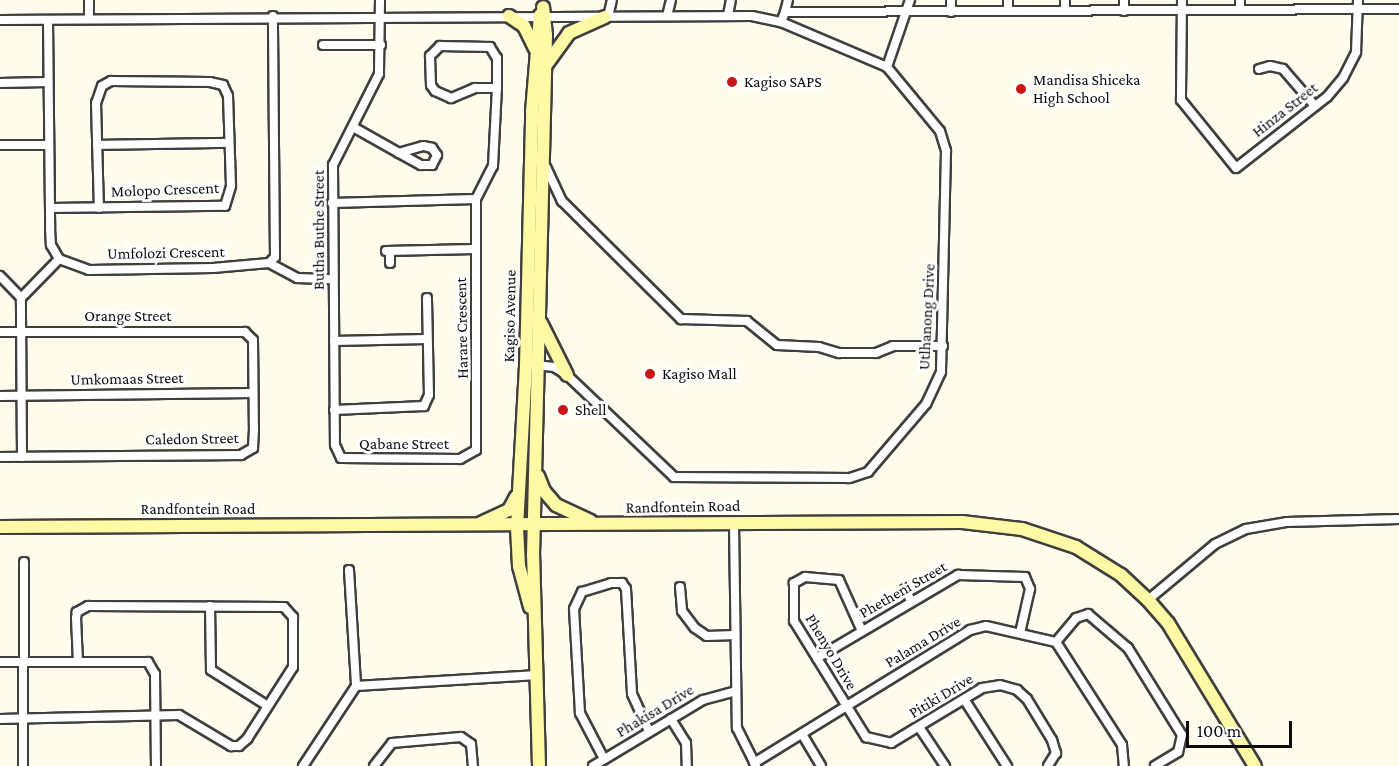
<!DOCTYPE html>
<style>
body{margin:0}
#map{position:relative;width:1399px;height:766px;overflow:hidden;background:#fffceb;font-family:"Crimson Pro",serif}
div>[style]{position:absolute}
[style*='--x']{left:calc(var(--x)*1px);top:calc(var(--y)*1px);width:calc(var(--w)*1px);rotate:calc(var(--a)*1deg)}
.roads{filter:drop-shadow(2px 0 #3f3f3f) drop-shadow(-2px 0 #3f3f3f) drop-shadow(0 2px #3f3f3f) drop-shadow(0 -2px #3f3f3f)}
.street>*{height:8px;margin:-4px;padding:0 4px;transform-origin:4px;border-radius:4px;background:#fff}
.secondary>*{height:12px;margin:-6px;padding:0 6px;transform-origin:6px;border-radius:6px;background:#fff9a6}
.dots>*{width:16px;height:16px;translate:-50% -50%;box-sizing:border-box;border:3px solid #fff;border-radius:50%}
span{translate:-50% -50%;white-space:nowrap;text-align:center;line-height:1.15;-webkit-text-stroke:6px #fff;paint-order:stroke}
.poi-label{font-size:16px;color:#0c0c0c}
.left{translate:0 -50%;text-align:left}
.street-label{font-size:16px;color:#0c0c0c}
.scale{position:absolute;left:1186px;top:721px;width:106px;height:27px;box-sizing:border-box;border:3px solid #0c0c0c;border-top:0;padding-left:8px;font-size:18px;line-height:21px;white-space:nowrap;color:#0c0c0c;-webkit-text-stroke:4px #fff;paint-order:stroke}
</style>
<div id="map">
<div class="roads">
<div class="street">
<i style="--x:380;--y:0;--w:74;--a:90.8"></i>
<i style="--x:379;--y:74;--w:102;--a:116.8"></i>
<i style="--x:333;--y:165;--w:280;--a:89.6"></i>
<i style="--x:335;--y:445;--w:14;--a:65"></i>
<i style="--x:341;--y:458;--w:119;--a:0.5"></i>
<i style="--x:460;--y:459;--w:18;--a:-29"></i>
<i style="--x:476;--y:450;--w:251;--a:-90"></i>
<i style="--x:951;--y:0;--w:12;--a:90"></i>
<i style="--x:1008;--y:0;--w:10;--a:90"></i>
<i style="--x:1065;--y:0;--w:11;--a:90"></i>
<i style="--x:1124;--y:0;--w:11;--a:90"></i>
<i style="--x:1182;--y:0;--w:100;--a:90.6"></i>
<i style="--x:1181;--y:100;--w:87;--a:51"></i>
<i style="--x:1236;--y:168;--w:115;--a:-38"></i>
<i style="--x:1327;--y:97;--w:25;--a:-50"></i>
<i style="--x:1343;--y:78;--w:29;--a:-63"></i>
<i style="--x:1356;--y:52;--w:52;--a:-87.8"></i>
<i style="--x:1240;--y:9;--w:9;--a:-90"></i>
<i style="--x:785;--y:12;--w:12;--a:-76"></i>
<i style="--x:728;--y:15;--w:15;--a:-79"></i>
<i style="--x:667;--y:16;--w:16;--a:-76"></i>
<i style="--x:608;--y:17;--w:17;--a:-77"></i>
<i style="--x:89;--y:18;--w:18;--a:-90"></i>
<i style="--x:0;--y:20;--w:752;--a:-0.3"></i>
<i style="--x:752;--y:16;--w:30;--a:12"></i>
<i style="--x:781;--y:22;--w:115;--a:23"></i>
<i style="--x:887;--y:67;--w:83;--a:50.4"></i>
<i style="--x:940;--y:131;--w:21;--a:73"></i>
<i style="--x:946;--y:151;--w:221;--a:91.3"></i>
<i style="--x:941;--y:372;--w:35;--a:115"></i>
<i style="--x:926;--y:404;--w:89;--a:130.5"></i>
<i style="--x:868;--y:472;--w:20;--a:162"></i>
<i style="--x:849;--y:478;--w:175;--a:-179.7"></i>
<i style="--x:674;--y:477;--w:148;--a:-136.4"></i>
<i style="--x:567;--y:375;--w:15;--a:-148"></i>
<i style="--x:554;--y:367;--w:19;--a:-174"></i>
<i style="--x:48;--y:20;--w:208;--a:89.4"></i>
<i style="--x:50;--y:228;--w:17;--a:87"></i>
<i style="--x:51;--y:245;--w:16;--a:60"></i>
<i style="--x:59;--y:259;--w:32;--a:20"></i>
<i style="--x:89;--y:270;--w:124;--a:-0.9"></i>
<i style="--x:213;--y:268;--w:56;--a:-5.1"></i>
<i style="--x:269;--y:263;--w:8;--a:-45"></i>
<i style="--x:275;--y:257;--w:241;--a:-90.5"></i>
<i style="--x:781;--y:22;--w:11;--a:-68"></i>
<i style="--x:785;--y:12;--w:614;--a:-0.28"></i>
<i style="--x:323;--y:45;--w:58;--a:0"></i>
<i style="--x:440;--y:46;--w:50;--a:1.1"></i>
<i style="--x:490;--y:47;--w:13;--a:58"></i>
<i style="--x:497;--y:58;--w:30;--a:90"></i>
<i style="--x:497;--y:88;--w:22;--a:180"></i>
<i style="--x:475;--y:88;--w:26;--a:157"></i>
<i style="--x:451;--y:98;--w:17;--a:-156"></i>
<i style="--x:435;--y:91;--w:7;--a:-124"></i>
<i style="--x:431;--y:85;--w:29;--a:-92"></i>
<i style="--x:430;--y:56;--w:14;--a:-45"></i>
<i style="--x:887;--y:67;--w:71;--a:-71.1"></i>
<i style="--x:1259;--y:69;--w:11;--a:-15"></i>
<i style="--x:1270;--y:66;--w:13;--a:13"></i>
<i style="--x:1283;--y:69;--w:49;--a:49.1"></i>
<i style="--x:0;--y:83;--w:47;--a:-1.2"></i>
<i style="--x:353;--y:127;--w:53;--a:29.5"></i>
<i style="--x:399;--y:153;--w:25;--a:29"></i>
<i style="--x:421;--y:165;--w:11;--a:0"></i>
<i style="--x:432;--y:165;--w:11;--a:-63"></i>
<i style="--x:437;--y:155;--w:9;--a:-126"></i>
<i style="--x:432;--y:148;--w:9;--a:-167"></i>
<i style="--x:423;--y:146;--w:25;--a:164"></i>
<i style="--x:0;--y:145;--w:48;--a:0"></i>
<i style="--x:97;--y:145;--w:132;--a:-0.9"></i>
<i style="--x:546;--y:167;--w:38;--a:65"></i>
<i style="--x:562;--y:201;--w:168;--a:44.8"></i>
<i style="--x:681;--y:319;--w:66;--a:1.7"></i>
<i style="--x:747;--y:321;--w:38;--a:39"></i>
<i style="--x:777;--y:345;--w:42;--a:2.7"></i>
<i style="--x:819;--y:347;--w:21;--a:17"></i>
<i style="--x:839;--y:353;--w:37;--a:0"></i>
<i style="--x:876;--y:353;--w:18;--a:-22"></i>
<i style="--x:893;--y:346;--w:50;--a:0"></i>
<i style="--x:476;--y:199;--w:37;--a:-63"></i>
<i style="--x:493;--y:166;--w:78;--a:-87.1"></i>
<i style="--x:332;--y:203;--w:144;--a:-1.6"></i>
<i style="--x:50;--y:208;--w:175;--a:-0.7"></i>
<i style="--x:225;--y:206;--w:21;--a:-73"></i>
<i style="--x:231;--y:186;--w:90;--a:-91.9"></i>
<i style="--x:228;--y:96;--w:12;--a:-114"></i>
<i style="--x:223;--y:85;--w:13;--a:-167"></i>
<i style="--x:210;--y:82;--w:99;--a:-179.4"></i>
<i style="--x:111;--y:81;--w:10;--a:151"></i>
<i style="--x:102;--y:86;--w:18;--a:109"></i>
<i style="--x:96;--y:103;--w:105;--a:88.4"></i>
<i style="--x:386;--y:251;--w:89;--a:-1.3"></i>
<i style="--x:269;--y:263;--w:32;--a:28"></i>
<i style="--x:297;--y:278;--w:36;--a:2"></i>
<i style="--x:390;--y:263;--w:12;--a:-90"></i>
<i style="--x:0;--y:276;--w:30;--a:46"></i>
<i style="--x:0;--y:332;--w:245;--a:0"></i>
<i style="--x:245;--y:332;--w:11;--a:45"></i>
<i style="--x:253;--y:340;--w:89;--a:89.4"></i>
<i style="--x:254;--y:429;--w:19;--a:93"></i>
<i style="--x:253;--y:448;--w:14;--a:150"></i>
<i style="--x:241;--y:455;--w:241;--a:179.5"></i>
<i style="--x:334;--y:341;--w:93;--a:-1.2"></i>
<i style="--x:0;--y:396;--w:253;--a:-0.7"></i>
<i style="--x:334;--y:410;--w:90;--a:-2.5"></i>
<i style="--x:424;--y:406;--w:12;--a:-66"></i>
<i style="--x:429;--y:395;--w:97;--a:-91.2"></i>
<i style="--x:22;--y:457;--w:159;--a:-90.4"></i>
<i style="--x:21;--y:298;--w:54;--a:-45.7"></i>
<i style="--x:734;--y:523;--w:205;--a:89.2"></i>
<i style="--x:737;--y:728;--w:42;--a:63.4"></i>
<i style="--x:349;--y:570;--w:116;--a:86.5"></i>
<i style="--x:680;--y:587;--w:24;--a:85"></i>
<i style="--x:682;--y:611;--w:21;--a:53"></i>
<i style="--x:695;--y:628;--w:14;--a:34"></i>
<i style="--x:707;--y:636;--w:28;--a:-2"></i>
<i style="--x:905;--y:589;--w:13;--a:63"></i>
<i style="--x:1148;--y:600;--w:87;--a:-39.9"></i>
<i style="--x:1215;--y:544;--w:34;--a:-26"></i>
<i style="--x:1246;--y:529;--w:42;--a:-9.7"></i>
<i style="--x:1287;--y:522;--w:112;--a:-1.5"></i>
<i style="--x:210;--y:606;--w:64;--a:89.1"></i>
<i style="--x:211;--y:670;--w:67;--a:32.3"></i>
<i style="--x:862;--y:631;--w:56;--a:-114.3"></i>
<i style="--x:839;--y:580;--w:34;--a:-175"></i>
<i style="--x:805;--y:577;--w:13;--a:151"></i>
<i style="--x:794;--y:583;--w:38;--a:90"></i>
<i style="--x:794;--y:621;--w:137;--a:58.2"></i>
<i style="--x:866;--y:737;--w:26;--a:13"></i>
<i style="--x:891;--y:743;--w:106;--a:-31.1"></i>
<i style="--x:982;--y:688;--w:18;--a:-9"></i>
<i style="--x:1000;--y:685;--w:18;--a:16"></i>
<i style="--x:1017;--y:690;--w:13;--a:42"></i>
<i style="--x:1027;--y:699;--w:48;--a:58.6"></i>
<i style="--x:1052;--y:740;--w:14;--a:73"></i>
<i style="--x:1056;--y:753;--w:15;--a:122"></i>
<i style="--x:1056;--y:642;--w:31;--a:-50"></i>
<i style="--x:1076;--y:618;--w:13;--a:-18"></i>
<i style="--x:1088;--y:614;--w:52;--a:40.4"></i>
<i style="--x:1128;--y:648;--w:102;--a:58.2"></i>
<i style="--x:1182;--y:735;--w:17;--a:103"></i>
<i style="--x:1178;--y:752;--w:27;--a:149"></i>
<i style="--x:817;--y:658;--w:164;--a:-30.5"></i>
<i style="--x:958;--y:575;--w:67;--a:1.7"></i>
<i style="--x:1025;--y:577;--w:13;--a:67"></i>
<i style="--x:1030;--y:589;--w:45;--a:102.8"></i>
<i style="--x:0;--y:662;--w:148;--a:0"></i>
<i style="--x:148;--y:662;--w:14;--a:60"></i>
<i style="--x:155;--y:674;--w:92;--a:89.4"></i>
<i style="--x:964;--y:699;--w:80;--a:57.3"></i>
<i style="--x:0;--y:719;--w:179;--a:-1.3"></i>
<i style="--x:179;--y:715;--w:61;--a:30.8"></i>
<i style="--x:231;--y:746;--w:8;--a:0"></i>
<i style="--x:239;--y:746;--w:11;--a:-41"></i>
<i style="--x:247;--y:739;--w:85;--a:-57.4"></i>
<i style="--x:293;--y:667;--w:50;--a:-90"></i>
<i style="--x:293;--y:617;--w:13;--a:-132"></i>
<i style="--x:284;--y:607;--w:196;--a:-179.7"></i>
<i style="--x:88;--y:606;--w:13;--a:151"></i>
<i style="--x:77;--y:612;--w:6;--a:99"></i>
<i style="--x:76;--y:618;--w:44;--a:87.4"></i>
<i style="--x:671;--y:719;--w:28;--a:58"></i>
<i style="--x:686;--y:743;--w:23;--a:88"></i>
<i style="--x:919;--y:727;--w:47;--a:56.3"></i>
<i style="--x:802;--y:734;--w:37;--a:59"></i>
<i style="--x:604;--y:759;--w:52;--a:-117.6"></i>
<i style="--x:580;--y:713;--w:104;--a:-93.3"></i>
<i style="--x:574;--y:609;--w:19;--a:-65"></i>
<i style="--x:582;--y:592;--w:30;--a:-17"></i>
<i style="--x:611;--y:583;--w:11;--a:0"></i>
<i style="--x:622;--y:583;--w:7;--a:56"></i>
<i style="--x:626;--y:589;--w:105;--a:86.7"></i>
<i style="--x:632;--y:694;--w:41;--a:65.3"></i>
<i style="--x:754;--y:763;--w:254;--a:-31.6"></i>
<i style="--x:970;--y:630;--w:16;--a:-14"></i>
<i style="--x:986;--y:626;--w:72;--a:12.9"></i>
<i style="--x:1056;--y:642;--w:122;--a:57.3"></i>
<i style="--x:1122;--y:745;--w:21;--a:85"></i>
<i style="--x:23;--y:766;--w:204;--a:-89.7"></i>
<i style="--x:303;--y:766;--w:96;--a:-56.5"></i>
<i style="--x:356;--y:686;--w:178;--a:-3.5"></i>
<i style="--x:374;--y:766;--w:29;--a:-52"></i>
<i style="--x:392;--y:743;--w:69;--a:-5"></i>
<i style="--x:461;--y:737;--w:12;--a:35"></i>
<i style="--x:471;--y:744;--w:22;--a:85"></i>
<i style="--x:593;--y:766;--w:128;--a:-31"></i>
<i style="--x:703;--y:700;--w:34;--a:-15"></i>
</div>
<div class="secondary">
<i style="--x:509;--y:16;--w:18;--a:34"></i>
<i style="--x:524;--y:26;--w:25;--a:64"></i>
<i style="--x:546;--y:65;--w:39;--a:-54"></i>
<i style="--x:569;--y:33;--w:39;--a:-24"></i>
<i style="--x:541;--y:323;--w:58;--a:63.4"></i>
<i style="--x:538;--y:476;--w:16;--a:68"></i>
<i style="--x:544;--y:491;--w:18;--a:49"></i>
<i style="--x:556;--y:505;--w:38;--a:25"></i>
<i style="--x:481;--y:523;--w:31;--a:-25"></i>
<i style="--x:509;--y:510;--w:15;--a:-62"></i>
<i style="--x:0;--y:527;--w:962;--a:-0.3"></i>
<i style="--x:962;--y:522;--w:60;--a:6.7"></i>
<i style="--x:1022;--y:529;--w:57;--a:18.4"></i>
<i style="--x:1076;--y:547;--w:53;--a:31.9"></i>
<i style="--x:1121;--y:575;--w:37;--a:43"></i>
<i style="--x:1148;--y:600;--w:30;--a:49"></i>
<i style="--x:1168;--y:623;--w:167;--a:58.7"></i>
<i style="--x:530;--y:607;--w:42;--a:-105"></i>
<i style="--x:519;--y:566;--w:39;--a:-93"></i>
<i style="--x:517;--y:527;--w:161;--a:-86.8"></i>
<i style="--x:526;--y:366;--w:254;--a:-88.6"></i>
<i style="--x:532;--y:112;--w:97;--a:-85.3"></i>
<i style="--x:539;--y:766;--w:210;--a:-91.6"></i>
<i style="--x:533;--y:556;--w:521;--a:-88.57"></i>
<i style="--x:546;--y:35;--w:28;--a:-96"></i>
</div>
</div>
<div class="dots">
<i style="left:732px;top:82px;background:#c91717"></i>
<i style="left:1021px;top:89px;background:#c91717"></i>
<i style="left:650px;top:374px;background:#c91717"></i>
<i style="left:563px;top:410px;background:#c91717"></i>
</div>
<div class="poi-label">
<span class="left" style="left:1033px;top:89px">Mandisa Shiceka<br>High School</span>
<span class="left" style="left:744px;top:82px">Kagiso SAPS</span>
<span class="left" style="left:662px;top:374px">Kagiso Mall</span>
<span class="left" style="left:575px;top:410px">Shell</span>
</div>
<div class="street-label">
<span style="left:1285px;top:110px;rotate:-38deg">Hinza Street</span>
<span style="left:165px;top:190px;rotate:-2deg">Molopo Crescent</span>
<span style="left:319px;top:230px;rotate:-90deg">Butha Buthe Street</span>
<span style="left:166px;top:253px;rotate:-1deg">Umfolozi Crescent</span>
<span style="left:128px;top:316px">Orange Street</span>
<span style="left:510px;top:316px;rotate:-89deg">Kagiso Avenue</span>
<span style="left:927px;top:317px;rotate:-87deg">Utlhanong Drive</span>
<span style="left:462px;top:328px;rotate:-91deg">Harare Crescent</span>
<span style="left:127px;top:379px;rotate:-1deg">Umkomaas Street</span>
<span style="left:192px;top:439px;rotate:-1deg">Caledon Street</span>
<span style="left:404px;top:444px">Qabane Street</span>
<span style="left:683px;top:507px;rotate:-1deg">Randfontein Road</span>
<span style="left:198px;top:509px">Randfontein Road</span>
<span style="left:903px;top:590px;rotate:-30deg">Phetheni Street</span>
<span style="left:923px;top:642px;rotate:-31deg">Palama Drive</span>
<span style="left:831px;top:652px;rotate:59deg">Phenyo Drive</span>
<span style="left:941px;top:696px;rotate:-31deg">Pitiki Drive</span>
<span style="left:655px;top:711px;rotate:-31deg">Phakisa Drive</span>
</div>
<div class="scale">100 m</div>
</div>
